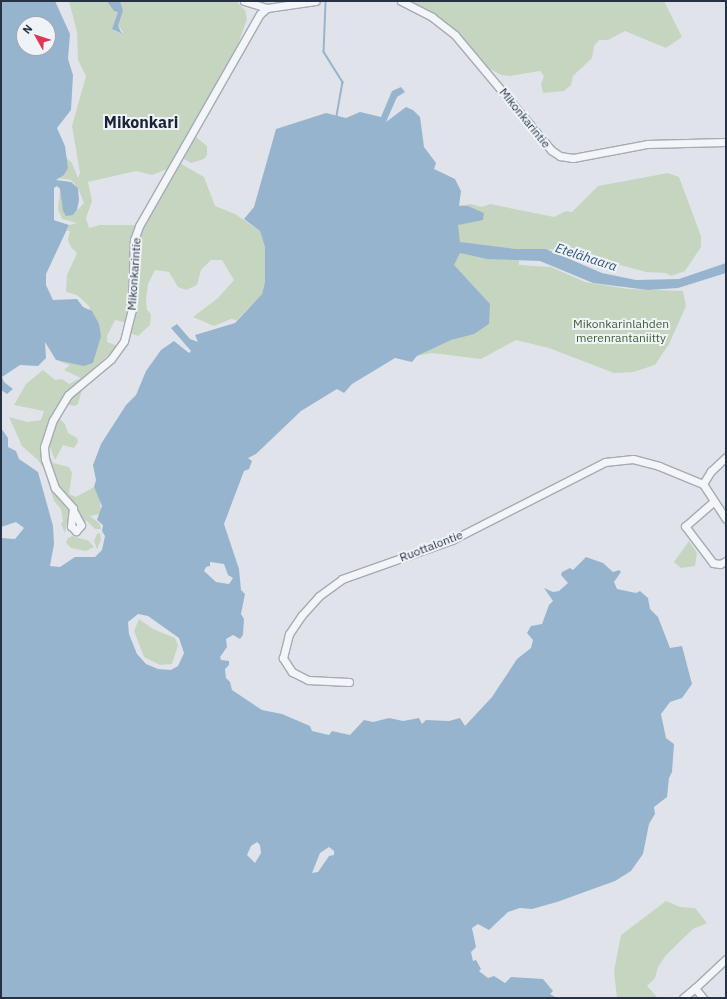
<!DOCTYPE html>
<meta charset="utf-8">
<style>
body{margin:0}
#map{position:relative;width:727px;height:999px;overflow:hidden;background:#e0e4ea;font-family:"IBM Plex Sans",sans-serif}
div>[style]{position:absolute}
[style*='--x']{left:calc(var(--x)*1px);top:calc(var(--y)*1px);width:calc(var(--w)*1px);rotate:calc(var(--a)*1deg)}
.green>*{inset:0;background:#c6d5c0}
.water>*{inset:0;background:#97b4ce}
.pier>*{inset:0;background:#e0e4ea}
.stream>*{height:1.5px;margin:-0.75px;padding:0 0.75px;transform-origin:0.75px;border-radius:0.75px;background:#97b4ce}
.roads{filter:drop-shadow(1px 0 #a4abb5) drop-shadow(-1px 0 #a4abb5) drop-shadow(0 1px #a4abb5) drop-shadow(0 -1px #a4abb5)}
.minor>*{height:7px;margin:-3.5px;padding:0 3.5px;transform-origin:3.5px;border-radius:3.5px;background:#f3f5f8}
span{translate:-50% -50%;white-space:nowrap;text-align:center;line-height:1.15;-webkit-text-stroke:4px #eff3f7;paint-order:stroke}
.street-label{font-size:12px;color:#263244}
.park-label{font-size:12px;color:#3d6132}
.water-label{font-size:13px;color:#2c537c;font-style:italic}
.district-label{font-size:16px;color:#192334;font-weight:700}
.frame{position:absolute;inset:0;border:2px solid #263244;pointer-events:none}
.north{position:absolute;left:16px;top:16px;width:40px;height:40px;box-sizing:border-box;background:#eff3f7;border:1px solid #9fa6af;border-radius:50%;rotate:309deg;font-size:11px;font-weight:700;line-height:16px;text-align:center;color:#263244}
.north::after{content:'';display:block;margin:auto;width:14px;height:18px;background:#dd3757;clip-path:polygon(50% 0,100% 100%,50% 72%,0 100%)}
</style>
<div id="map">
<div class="green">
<i style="clip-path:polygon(69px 1px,107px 1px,118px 12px,112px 29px,120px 34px,123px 32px,118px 26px,123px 11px,120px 1px,236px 1px,245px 10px,247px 19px,237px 47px,167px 169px,152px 175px,136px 171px,88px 182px,92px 201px,86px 218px,89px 228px,100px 225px,138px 225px,128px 323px,115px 320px,107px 336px,107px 342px,118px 346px,71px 389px,43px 446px,41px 459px,53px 488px,57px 496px,70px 507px,65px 533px,61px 524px,63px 521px,61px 509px,54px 501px,44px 469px,38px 460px,22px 446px,9px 417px,28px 422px,41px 420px,44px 411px,14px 405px,26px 384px,43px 370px,55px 380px,62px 379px,69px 384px,81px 378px,64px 370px,70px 365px,60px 362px,90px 310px,89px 306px,77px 295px,66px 292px,67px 275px,77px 253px,71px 247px,68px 240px,70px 231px,67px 231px,69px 225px,77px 223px,62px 219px,58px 209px,60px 189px,62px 200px,73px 215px,84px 203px,78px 188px,71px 180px,58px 178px,64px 175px,68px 168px,66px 157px,72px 163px,78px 178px,80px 173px,72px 126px,86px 76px,78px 60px,77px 32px)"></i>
<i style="clip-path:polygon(407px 1px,664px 1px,682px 37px,666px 48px,625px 31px,608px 40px,599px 40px,594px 46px,592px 58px,573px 76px,571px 85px,564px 91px,543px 93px,541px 84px,544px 76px,540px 71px,510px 76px,501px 75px,488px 68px,464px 39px,447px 24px)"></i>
<i style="clip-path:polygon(196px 137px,207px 146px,207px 155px,204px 159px,191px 163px,182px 158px,192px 140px)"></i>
<i style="clip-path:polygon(178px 162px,204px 177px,215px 206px,235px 214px,260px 231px,265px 247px,265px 282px,262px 294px,237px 320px,231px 319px,214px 326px,193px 317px,218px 298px,234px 280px,222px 260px,211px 260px,201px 270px,197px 285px,186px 290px,178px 287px,169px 272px,155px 270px,148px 284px,146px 300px,147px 310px,151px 314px,150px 325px,138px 336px,130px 333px,134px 320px,137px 236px)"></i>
<i style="clip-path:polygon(668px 173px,679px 177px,701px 236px,701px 247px,685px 271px,671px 276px,666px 273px,646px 272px,609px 262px,580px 248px,518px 251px,519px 265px,551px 267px,585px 282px,628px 289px,683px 291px,686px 306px,669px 344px,655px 365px,633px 372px,614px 373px,549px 348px,516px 340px,481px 359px,432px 353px,417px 356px,428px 351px,402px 212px,471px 204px,482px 207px,490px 204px,554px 217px,566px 211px,572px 212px,598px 186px)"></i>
<i style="clip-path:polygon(84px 383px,78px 404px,75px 406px,64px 404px)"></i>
<i style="clip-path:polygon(58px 417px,65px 424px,68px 433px,77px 438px,78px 442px,74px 448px,63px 445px,55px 460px,48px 442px)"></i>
<i style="clip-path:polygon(46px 445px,53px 463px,69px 467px,72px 473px,69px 494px,76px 497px,94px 487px,100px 500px,101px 514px,90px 516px,100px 524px,101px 529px,95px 529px,87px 521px,82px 521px,75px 505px,60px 492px,49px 466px)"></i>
<i style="clip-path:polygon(100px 533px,101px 540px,97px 549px,94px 541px,97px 534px)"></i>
<i style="clip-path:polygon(72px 536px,89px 541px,94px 547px,86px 551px,71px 548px,66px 543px,68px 538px)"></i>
<i style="clip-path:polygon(689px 541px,697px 553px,695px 566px,681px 568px,674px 562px)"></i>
<i style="clip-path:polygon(139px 619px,153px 629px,175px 638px,178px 645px,172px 664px,160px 665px,144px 657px,134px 631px)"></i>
<i style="clip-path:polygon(666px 901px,680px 907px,695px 908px,707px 923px,693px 929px,666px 955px,658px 967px,655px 978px,647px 986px,658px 998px,617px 998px,614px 971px,621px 935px)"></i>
</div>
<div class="water">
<i style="clip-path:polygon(evenodd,1px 1px,55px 1px,70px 34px,68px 59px,73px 75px,71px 110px,57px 128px,65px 146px,68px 168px,64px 175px,56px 180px,71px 182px,78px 188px,79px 200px,77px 210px,73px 215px,66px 216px,63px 211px,60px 189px,55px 187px,54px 220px,69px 225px,46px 274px,46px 285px,53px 300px,77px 299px,83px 307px,92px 311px,99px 324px,101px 336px,93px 363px,84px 366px,56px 360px,45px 342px,46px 358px,38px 366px,20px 365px,2px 377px,4px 382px,13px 389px,7px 394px,1px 390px,1px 1px,24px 24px,48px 24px,48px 48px,24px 48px,24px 24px)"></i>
<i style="clip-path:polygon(107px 1px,120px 1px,123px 11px,118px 26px,122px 34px,112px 29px,118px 12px,114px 11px)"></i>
<i style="clip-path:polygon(evenodd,401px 87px,405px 92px,397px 97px,386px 122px,406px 107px,413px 110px,420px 117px,424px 147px,436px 163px,434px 169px,455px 179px,461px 191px,459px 206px,468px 206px,484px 213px,483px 220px,458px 225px,460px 242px,515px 249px,546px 249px,602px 273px,636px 280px,679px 279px,726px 263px,726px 273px,678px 288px,648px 290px,593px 283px,540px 261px,487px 259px,460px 253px,454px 265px,490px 304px,489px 324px,474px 334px,451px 340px,417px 356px,412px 362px,395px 358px,352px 384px,344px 393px,337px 389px,301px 411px,256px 454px,248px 458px,252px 461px,249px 469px,244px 471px,224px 524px,239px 569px,241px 590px,245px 594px,241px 614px,244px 619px,243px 635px,240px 639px,233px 635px,226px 639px,227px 647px,220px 657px,221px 660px,229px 661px,229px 665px,225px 669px,226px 678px,230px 682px,232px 690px,262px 710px,282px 714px,310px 726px,312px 731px,329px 735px,332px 731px,350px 735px,364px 720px,373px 722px,389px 718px,403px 721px,419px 718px,422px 724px,426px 720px,449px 721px,460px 718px,465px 726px,492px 697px,517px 659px,531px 648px,533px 640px,527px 633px,531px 626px,542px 624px,549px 605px,553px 601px,544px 588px,553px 592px,559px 591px,568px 583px,561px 575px,562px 572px,570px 568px,573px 570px,586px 557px,603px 563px,613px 572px,619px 570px,621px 572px,614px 582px,617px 589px,636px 593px,640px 591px,648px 598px,650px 609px,658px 617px,670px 648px,682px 646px,692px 684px,682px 698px,670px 702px,661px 714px,666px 738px,674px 744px,672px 772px,669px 778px,667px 797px,654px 807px,655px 814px,649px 824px,643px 854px,631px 871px,615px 881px,557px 902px,532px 909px,520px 908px,508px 912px,489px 930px,478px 924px,472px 928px,476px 947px,471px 952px,473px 961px,476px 960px,481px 969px,479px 971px,488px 978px,494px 976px,505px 983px,511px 977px,543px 979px,553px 991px,550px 994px,557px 998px,1px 998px,1px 538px,15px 539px,24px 528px,16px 522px,1px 527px,1px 428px,8px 438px,8px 447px,16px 451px,19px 459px,38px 472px,53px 526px,54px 544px,50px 566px,60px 567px,75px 557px,95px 557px,102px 550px,105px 536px,102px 531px,103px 525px,97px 520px,102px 506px,94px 487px,96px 480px,93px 465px,101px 444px,126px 405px,136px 395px,146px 371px,161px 350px,174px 341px,189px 353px,191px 351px,171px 328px,177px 324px,190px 339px,198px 342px,195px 335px,235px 323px,262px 294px,265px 282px,265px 247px,260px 231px,244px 219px,254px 207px,276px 129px,326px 113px,346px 118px,360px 112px,381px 117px,392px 91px,401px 87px,210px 562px,224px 564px,228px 575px,233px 578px,229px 584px,216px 582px,204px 571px,206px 567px,210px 566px,210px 562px,401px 87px,138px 614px,148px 616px,179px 638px,184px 653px,178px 666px,171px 670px,158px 669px,146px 664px,137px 654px,129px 634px,128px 622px,138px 614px,401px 87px,257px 842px,260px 845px,261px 853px,255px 863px,247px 855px,251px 846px,257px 842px,401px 87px,329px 847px,334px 851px,334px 855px,329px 856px,318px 872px,312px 873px,320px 853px,329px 847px)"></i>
</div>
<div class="pier">
<i style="clip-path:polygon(57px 186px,60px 189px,59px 193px,56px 189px,56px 219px,71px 225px,54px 220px,54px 188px)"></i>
</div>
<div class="stream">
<i style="--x:326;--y:3;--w:49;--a:92.3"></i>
<i style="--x:324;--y:52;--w:36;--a:58"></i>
<i style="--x:343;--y:82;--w:36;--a:100"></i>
</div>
<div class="roads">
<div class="minor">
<i style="--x:244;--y:1;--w:24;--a:17"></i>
<i style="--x:401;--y:1;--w:35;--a:27"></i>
<i style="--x:432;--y:17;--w:29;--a:38"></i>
<i style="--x:455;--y:35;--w:150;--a:50.1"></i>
<i style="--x:551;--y:150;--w:11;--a:34"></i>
<i style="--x:560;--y:156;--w:13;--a:9"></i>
<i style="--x:573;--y:158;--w:75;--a:-10.7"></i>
<i style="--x:647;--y:144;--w:79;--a:-1.5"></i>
<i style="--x:726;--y:457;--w:21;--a:137"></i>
<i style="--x:711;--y:471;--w:15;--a:122"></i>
<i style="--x:703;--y:484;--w:42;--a:56.7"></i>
<i style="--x:713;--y:502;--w:37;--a:139"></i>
<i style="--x:685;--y:526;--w:46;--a:52.9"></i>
<i style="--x:713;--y:563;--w:7;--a:8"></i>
<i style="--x:720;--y:564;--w:7;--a:-27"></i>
<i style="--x:74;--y:512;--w:15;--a:62"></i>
<i style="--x:81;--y:525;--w:8;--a:130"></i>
<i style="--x:76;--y:531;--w:7;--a:-135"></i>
<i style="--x:71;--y:526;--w:18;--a:-84"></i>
<i style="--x:73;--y:508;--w:27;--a:-132"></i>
<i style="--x:55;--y:488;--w:31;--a:-109"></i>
<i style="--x:45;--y:459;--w:12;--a:-95"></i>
<i style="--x:44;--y:447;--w:28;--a:-72"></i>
<i style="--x:53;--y:420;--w:29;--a:-59"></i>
<i style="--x:68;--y:395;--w:56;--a:-39.9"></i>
<i style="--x:111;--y:359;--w:22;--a:-54"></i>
<i style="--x:124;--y:341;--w:32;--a:-76"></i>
<i style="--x:132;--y:310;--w:70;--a:-88.4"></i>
<i style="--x:134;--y:240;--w:15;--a:-70"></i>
<i style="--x:139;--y:226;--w:244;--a:-60.3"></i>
<i style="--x:260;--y:14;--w:9;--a:-41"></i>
<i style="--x:267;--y:8;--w:49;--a:-8.3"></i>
<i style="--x:349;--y:682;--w:41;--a:-177.2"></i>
<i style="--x:308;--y:680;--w:18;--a:-153"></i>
<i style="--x:292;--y:672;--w:17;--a:-123"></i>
<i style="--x:283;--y:658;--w:25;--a:-76"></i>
<i style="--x:289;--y:634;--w:23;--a:-56"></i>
<i style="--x:302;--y:615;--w:25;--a:-48"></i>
<i style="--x:319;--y:596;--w:29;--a:-36"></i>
<i style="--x:342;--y:579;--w:117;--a:-19.5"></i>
<i style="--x:452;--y:540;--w:172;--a:-27"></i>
<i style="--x:605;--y:462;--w:28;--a:-6"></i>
<i style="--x:633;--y:459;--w:27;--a:15"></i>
<i style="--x:659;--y:466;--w:48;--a:22.2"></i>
<i style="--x:683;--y:998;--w:16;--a:-40"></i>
<i style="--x:703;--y:998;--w:13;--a:-129"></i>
<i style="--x:695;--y:988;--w:42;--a:-43.1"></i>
</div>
</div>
<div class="street-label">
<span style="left:525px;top:118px;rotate:51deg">Mikonkarintie</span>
<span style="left:134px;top:274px;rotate:-86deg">Mikonkarintie</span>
<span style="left:431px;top:546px;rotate:-21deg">Ruottalontie</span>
</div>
<div class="park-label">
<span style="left:621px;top:331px">Mikonkarinlahden<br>merenrantaniitty</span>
</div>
<div class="water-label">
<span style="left:586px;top:258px;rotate:18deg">Etelähaara</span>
</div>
<div class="district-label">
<span style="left:141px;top:122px">Mikonkari</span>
</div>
<div class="frame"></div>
<div class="north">N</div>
</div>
